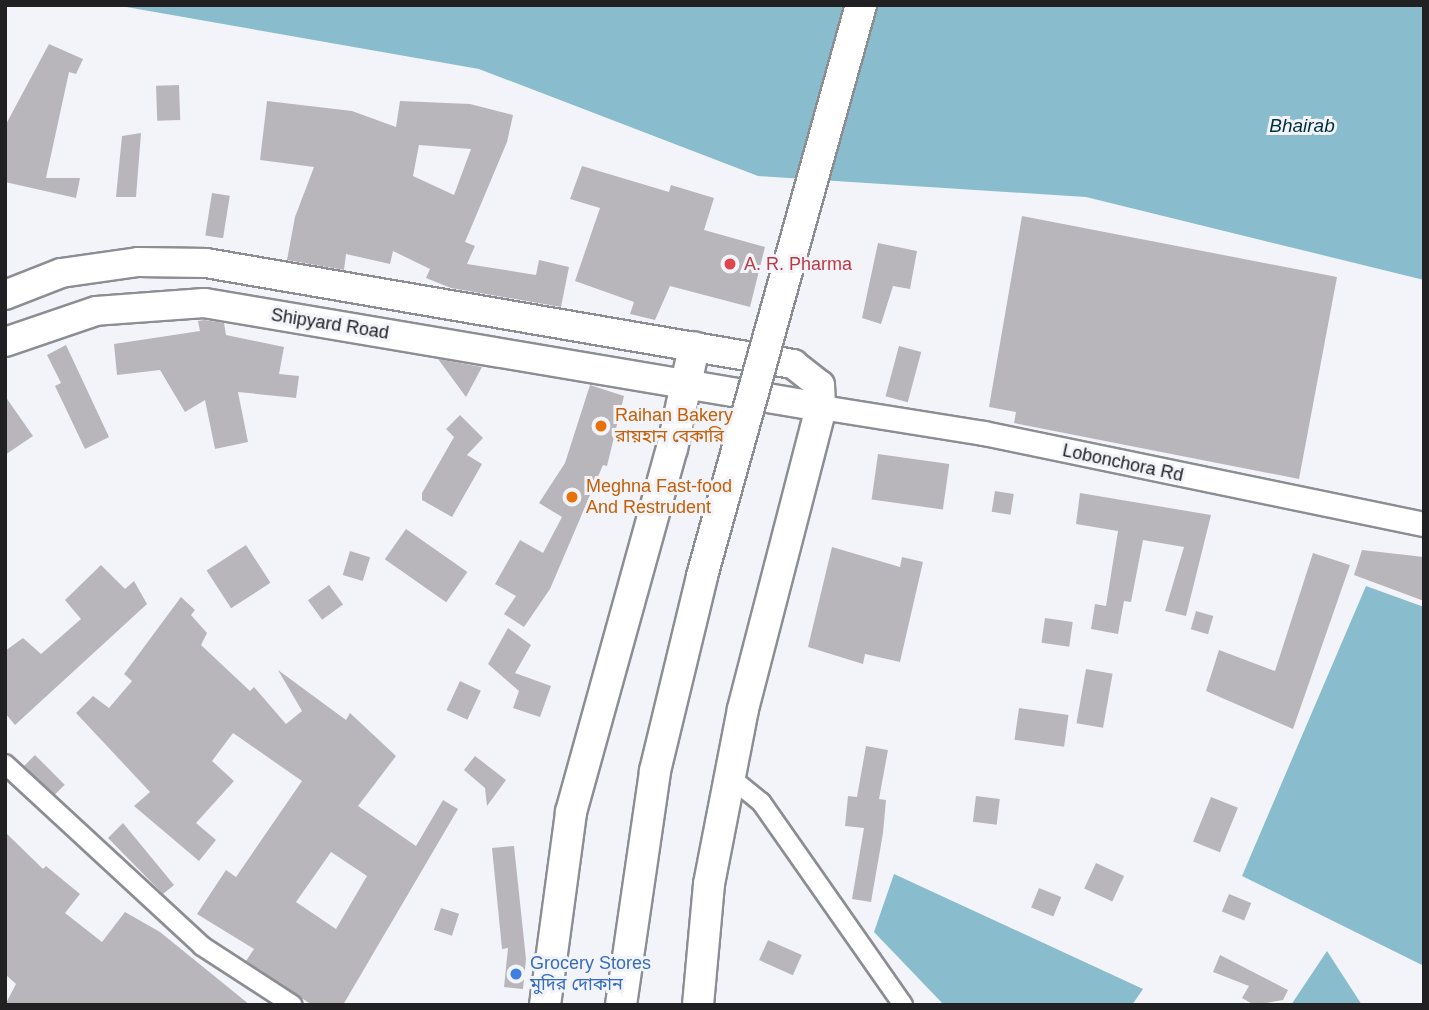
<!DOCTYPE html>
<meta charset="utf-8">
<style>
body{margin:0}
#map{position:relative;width:1429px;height:1010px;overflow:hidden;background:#f2f4fa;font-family:Helvetica,"Noto Sans Bengali",sans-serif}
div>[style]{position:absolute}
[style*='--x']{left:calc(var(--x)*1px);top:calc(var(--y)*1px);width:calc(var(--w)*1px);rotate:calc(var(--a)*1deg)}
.water>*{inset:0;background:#89bccd}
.building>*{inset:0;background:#b9b6bb;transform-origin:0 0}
.roads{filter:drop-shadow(2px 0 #8c8e93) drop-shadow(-2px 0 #8c8e93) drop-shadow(0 2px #8c8e93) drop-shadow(0 -2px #8c8e93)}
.minor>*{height:18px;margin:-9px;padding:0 9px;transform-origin:9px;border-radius:9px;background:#fff}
.tertiary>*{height:23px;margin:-11.5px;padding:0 11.5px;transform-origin:11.5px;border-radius:11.5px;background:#fff}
.primary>*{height:28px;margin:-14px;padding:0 14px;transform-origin:14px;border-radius:14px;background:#fff}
.trunk>*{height:30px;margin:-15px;padding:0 15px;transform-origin:15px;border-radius:15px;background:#fff}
.bridges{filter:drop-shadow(2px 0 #8c8e93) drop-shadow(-2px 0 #8c8e93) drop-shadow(0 2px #8c8e93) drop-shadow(0 -2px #8c8e93)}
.trunk-bridge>*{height:30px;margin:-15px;padding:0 15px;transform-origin:15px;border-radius:15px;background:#fff}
.dots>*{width:19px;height:19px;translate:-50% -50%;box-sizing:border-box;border:4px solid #f2f4fa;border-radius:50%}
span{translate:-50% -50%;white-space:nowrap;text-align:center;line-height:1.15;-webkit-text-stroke:6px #f2f4fa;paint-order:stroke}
.health-label{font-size:18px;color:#be3a42}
.left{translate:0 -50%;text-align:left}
.street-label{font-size:18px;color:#212123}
.food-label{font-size:18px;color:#c56008}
.shop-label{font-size:18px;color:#366cbe}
.water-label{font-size:19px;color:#00313e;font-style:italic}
.frame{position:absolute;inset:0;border:7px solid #212123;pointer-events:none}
</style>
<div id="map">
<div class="water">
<i style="clip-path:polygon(115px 5px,1424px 5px,1424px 280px,1086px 197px,758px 176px,479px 69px)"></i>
<i style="clip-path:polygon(1366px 586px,1424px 607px,1424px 966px,1242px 876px)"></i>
<i style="clip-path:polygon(894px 874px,1143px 989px,1132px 1005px,944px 1005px,874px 932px)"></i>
<i style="clip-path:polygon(1327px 951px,1362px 1005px,1291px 1005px)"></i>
</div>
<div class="building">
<i style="clip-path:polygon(49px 44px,83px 59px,76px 74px,69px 72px,46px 178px,80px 178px,76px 198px,5px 182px,5px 126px)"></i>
<i style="left:179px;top:85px;width:35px;height:23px;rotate:88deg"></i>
<i style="clip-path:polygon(evenodd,267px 101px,352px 111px,396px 127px,400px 101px,470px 104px,513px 115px,507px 142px,465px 242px,475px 246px,467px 264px,536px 275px,539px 260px,569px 267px,561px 307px,451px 288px,426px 278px,430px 269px,393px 251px,390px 264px,346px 254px,344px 270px,287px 260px,295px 217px,314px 167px,260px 160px,267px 101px,419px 145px,471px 149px,454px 195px,413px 176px,419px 145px)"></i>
<i style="clip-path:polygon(141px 133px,136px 197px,116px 197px,122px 136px)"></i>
<i style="clip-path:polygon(582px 166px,669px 192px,671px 185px,714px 198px,704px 230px,765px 247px,750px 307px,670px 286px,655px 320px,630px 314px,634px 302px,575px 281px,600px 208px,570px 199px)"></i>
<i style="left:212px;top:193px;width:18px;height:43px;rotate:9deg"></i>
<i style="clip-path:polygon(1022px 216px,1337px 277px,1299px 479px,1014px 423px,1016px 412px,989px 407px)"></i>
<i style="clip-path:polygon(878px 243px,917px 251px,910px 289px,893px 286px,881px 324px,862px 318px)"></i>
<i style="clip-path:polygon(204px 320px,224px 323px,226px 335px,284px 347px,279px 374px,299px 376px,296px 398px,238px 392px,248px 442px,215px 449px,205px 400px,185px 412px,160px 370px,117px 375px,114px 344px,200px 331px,198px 321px)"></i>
<i style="clip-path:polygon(66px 345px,109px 437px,85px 449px,55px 386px,61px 383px,47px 355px)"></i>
<i style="left:899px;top:346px;width:23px;height:52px;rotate:15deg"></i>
<i style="clip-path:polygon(438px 359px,482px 367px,466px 397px)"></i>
<i style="clip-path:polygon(590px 385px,624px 396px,607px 466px,603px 465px,550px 589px,524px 627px,504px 614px,516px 596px,495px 584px,520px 540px,543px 553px,562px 517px,539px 503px,565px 463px)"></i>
<i style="clip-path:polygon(5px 396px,33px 436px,5px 455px)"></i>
<i style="clip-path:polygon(460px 415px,483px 438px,467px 455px,482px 464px,452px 517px,422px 500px,422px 493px,454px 437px,446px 429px)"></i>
<i style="left:878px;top:454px;width:72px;height:46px;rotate:8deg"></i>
<i style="left:995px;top:491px;width:19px;height:21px;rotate:9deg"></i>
<i style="clip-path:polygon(1080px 493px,1211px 515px,1186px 616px,1165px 611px,1184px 547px,1143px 540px,1131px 602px,1124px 601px,1118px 634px,1091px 629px,1095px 604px,1106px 606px,1118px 531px,1076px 524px)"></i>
<i style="left:406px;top:529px;width:75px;height:37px;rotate:35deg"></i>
<i style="left:246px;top:545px;width:45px;height:47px;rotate:57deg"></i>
<i style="clip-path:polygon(832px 547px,900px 567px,902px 557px,923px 562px,900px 662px,865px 654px,863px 664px,808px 647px)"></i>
<i style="clip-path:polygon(1362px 550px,1424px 557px,1424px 601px,1354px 575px)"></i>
<i style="left:350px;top:551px;width:21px;height:25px;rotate:17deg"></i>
<i style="clip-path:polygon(1313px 553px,1350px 565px,1293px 729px,1206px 691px,1219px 650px,1275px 671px)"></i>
<i style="clip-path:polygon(101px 565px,125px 589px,134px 581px,147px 604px,15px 725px,5px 713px,5px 651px,23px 638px,41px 654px,81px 619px,65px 600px)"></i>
<i style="left:329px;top:585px;width:24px;height:26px;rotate:54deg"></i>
<i style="clip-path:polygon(evenodd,181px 597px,195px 610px,191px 615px,207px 633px,201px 645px,250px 691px,254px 687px,286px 724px,302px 711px,278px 670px,346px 720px,350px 713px,396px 756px,358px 806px,416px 846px,443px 800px,458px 809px,343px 1005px,312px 1005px,246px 961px,254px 949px,197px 914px,226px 870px,236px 877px,302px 781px,233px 733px,212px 761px,234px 781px,196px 823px,216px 840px,199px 861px,134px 806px,150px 792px,76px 713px,93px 696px,109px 708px,132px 681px,124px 674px,181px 597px,331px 852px,367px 876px,336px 929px,296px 902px,331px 852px)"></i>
<i style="left:1196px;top:611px;width:18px;height:19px;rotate:16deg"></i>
<i style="left:1045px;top:618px;width:28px;height:25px;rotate:8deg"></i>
<i style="clip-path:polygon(508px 628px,531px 645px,515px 673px,551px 686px,540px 717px,513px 708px,519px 691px,488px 664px)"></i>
<i style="left:1086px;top:669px;width:27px;height:55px;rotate:10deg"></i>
<i style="left:460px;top:681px;width:23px;height:32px;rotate:25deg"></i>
<i style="left:1019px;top:708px;width:50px;height:32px;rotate:8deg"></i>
<i style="clip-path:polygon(866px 746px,888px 750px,879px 799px,886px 800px,883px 833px,871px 902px,852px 899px,864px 828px,845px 826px,848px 796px,857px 797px)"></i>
<i style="left:35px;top:755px;width:42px;height:16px;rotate:45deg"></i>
<i style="clip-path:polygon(475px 756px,506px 780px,487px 806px,485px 788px,464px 770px)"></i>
<i style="left:976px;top:796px;width:24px;height:26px;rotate:7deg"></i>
<i style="left:1211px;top:797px;width:29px;height:48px;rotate:22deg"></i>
<i style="clip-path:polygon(123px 823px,174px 885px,163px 894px,108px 838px)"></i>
<i style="clip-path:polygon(5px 832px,43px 869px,46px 866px,80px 894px,65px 913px,102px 942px,125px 912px,160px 932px,250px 1005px,5px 1005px,16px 984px,5px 974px)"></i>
<i style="clip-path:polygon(514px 846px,526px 959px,523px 989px,504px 987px,508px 948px,502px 949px,492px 848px)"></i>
<i style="left:1096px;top:863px;width:31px;height:28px;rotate:25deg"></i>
<i style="left:1039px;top:888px;width:24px;height:21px;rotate:22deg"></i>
<i style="left:1229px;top:894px;width:24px;height:19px;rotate:22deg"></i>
<i style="left:441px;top:908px;width:19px;height:23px;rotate:18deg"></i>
<i style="left:768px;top:940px;width:37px;height:22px;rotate:24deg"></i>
<i style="clip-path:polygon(1220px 955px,1288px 990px,1283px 1000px,1254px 1005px,1242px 998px,1249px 986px,1213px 972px)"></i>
</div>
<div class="roads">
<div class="minor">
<i style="--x:5;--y:764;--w:268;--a:42.7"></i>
<i style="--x:202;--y:946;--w:108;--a:33"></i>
<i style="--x:730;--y:777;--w:40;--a:39"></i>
<i style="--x:761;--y:802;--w:248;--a:55"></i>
</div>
<div class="tertiary">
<i style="--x:821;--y:407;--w:165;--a:9.1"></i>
<i style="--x:984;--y:433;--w:449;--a:11.7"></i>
</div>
<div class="primary">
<i style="--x:5;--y:295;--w:60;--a:-21.4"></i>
<i style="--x:61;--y:273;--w:78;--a:-8.1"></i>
<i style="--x:138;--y:262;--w:68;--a:0.8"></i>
<i style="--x:206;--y:263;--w:596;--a:9.76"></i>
<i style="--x:793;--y:364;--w:34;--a:38"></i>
<i style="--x:820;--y:385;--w:22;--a:87"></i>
<i style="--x:821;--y:407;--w:626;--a:-170.43"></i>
<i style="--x:204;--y:303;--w:108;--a:175.8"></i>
<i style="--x:96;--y:311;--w:96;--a:161.2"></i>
</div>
<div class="trunk">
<i style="--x:545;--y:1005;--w:195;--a:-82.3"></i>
<i style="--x:571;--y:812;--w:377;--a:-74.5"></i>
<i style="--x:672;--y:449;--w:104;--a:-77.8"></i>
<i style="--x:698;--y:1005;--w:121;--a:-84.8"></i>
<i style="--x:709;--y:884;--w:178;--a:-79"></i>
<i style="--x:743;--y:709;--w:312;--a:-75.5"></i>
</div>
</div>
<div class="bridges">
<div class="trunk-bridge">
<i style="--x:621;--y:1005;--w:236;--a:-81.7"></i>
<i style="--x:655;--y:771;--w:201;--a:-76.4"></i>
<i style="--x:702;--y:576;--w:593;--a:-74.44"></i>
</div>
</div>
<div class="dots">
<i style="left:730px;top:264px;background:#e0444e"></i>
<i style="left:601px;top:426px;background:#e8710a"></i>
<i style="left:572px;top:497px;background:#e8710a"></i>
<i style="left:516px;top:974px;background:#3f7fe0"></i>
</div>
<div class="health-label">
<span class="left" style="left:744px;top:264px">A. R. Pharma</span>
</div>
<div class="street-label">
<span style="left:330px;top:324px;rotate:9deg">Shipyard Road</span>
<span style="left:1123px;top:463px;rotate:12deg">Lobonchora Rd</span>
</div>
<div class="food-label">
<span class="left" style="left:615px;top:426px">Raihan Bakery<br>রায়হান বেকারি</span>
<span class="left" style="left:586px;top:497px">Meghna Fast-food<br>And Restrudent</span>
</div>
<div class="shop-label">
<span class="left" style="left:530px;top:974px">Grocery Stores<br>মুদির দোকান</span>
</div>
<div class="water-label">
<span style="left:1302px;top:126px">Bhairab</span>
</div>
<div class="frame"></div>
</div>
